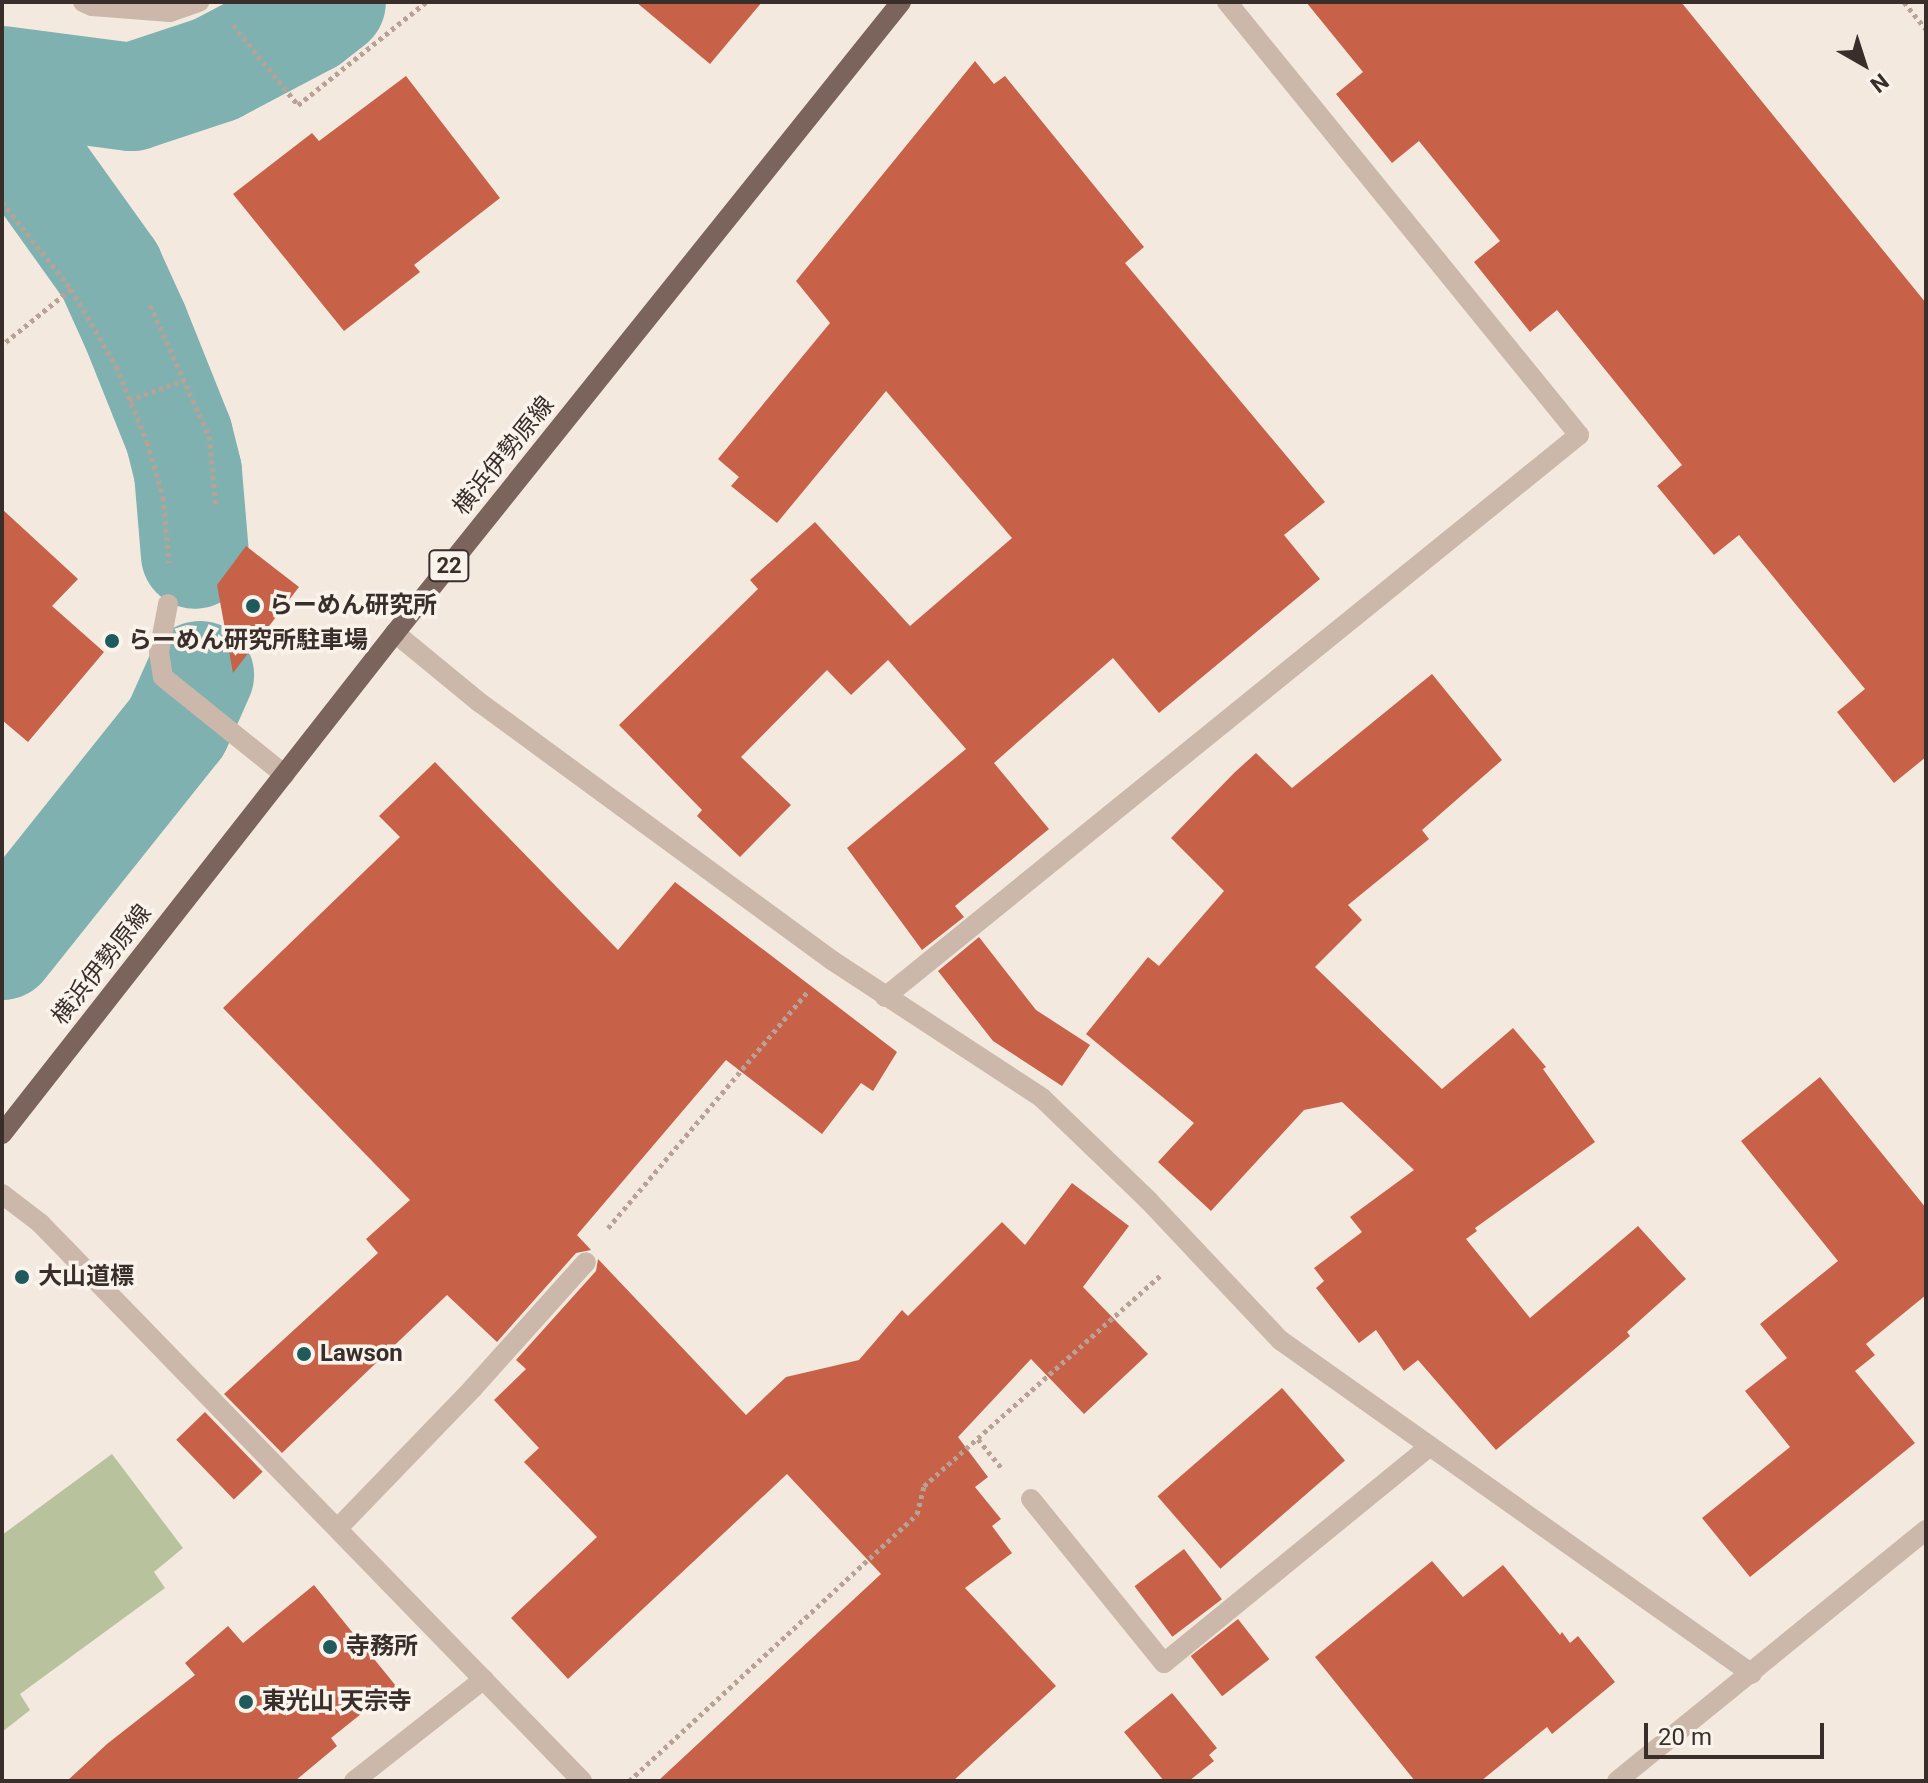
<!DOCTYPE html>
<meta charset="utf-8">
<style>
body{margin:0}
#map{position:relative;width:1928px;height:1783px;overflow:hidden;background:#f3e9df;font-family:Roboto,"Noto Sans JP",sans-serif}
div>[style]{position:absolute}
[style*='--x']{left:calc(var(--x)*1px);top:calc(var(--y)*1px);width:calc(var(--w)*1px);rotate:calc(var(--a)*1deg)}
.green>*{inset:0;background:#b8c39e}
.river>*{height:108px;margin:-54px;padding:0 54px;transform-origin:54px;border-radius:54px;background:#7eb1b0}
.building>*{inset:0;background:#c76249;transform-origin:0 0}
.path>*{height:5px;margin-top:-2.5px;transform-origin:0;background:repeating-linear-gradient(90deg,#b8a295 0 4px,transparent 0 8px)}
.service>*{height:20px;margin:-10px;padding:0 10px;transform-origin:10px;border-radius:10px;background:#ccb8aa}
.minor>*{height:20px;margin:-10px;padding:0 10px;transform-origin:10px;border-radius:10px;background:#ccb8aa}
.tertiary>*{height:20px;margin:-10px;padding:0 10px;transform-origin:10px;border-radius:10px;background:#ccb8aa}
.primary>*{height:20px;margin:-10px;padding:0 10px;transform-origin:10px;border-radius:10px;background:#7b645b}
.dots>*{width:22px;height:22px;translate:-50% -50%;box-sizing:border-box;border:4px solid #faf3ec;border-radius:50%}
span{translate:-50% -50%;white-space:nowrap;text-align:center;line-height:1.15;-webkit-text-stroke:7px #faf3ec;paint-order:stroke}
.shield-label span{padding:2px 6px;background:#faf3ec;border:2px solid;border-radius:6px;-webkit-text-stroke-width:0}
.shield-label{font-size:22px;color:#392e2a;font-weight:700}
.street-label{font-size:24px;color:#392e2a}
.poi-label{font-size:24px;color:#392e2a;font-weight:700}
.left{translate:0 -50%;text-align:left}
.frame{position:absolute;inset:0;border:4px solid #392e2a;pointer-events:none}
.north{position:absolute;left:1824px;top:24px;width:80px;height:80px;-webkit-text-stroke:6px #faf3ec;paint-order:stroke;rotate:141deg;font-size:22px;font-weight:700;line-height:32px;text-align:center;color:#392e2a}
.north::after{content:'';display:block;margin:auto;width:28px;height:36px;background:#392e2a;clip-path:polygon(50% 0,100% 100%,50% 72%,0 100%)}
.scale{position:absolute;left:1644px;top:1723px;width:180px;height:36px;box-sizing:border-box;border:4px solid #392e2a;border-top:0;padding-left:10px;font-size:24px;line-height:28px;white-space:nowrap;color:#392e2a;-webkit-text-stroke:6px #faf3ec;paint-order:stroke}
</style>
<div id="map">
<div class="green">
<i style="clip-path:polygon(112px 1454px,183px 1548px,154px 1572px,165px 1588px,20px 1694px,30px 1710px,2px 1732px,2px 1535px)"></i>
</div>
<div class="river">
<i style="--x:2;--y:80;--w:131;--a:7.5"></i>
<i style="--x:132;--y:97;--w:89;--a:-18.4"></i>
<i style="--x:216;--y:69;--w:105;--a:-27.8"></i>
<i style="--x:309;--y:20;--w:29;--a:-38"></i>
<i style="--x:2;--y:120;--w:186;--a:54.4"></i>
<i style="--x:110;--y:271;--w:60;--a:65.6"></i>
<i style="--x:135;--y:326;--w:118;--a:68.2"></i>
<i style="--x:179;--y:436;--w:37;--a:76"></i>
<i style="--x:188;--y:472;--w:83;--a:85.2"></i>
<i style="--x:2;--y:946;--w:280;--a:-51.4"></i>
<i style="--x:177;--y:727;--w:57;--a:-66.1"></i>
</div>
<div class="building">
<i style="clip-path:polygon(636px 2px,762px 2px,710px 64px)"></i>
<i style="clip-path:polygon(1306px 2px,1681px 2px,1926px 303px,1926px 757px,1894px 783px,1837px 712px,1865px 689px,1739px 535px,1714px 555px,1657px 486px,1682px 465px,1557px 310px,1530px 332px,1474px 262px,1500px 241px,1419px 141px,1392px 163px,1336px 94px,1363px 72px)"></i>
<i style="clip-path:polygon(975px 61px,994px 84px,1005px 76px,1144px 247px,1125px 263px,1325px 502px,1284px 535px,1320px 579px,1159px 713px,1113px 658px,994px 763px,1049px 829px,955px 906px,964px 917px,922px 950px,847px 848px,966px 749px,888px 660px,851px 695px,827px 670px,741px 757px,791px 805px,740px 857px,697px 816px,702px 810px,619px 725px,758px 589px,750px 580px,815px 522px,910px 626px,1012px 538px,886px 391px,777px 523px,731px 486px,739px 477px,718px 459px,830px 323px,796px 281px)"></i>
<i style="clip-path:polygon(406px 76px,500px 198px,414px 265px,420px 272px,344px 331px,233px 194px,312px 133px,319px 141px)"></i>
<i style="clip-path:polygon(2px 509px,78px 579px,52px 606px,104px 652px,28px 742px,2px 720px)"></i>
<i style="clip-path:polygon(246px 546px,299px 587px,233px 673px,217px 585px)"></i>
<i style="clip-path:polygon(1432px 674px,1502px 760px,1422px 830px,1429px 839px,1348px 905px,1362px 920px,1315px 967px,1442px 1089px,1513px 1028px,1546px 1067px,1543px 1069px,1595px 1142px,1475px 1228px,1477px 1231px,1466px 1239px,1530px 1318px,1638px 1226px,1686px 1279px,1627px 1332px,1630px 1336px,1496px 1450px,1418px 1360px,1404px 1371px,1376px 1330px,1359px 1343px,1316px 1288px,1324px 1281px,1314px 1268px,1362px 1232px,1350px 1217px,1414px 1170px,1342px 1102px,1304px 1110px,1211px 1211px,1158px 1162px,1194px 1123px,1086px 1034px,1148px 957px,1159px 966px,1224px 891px,1171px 838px,1234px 773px,1256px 753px,1292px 788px)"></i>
<i style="clip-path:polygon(435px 762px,618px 950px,675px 882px,897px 1052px,873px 1091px,861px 1083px,822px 1134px,726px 1060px,577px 1235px,591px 1250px,576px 1253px,497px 1342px,447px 1295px,282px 1453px,224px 1394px,378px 1253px,366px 1239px,410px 1200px,223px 1008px,400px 837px,379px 816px)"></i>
<i style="clip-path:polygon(979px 937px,1036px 1010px,1090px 1045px,1062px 1086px,993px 1041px,938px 971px)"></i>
<i style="clip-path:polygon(1820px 1077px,1926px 1208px,1926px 1295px,1866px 1344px,1875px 1355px,1855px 1371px,1915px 1443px,1750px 1577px,1702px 1518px,1790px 1447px,1745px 1391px,1787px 1358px,1760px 1324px,1838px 1261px,1741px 1141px)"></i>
<i style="clip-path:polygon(1072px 1183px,1129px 1226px,1083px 1287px,1148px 1354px,1084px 1414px,1031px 1359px,958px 1437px,988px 1477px,975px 1487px,1001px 1519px,992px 1526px,1012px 1553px,965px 1588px,1056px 1686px,953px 1781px,658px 1781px,881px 1574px,787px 1474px,568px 1679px,511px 1618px,597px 1537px,524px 1462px,539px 1448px,494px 1400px,526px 1369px,516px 1360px,596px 1271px,598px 1259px,746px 1415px,786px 1377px,859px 1360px,902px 1310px,908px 1316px,1002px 1222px,1025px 1245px)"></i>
<i style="left:1282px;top:1388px;width:96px;height:165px;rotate:49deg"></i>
<i style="left:205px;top:1412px;width:83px;height:40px;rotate:46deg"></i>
<i style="left:1184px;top:1549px;width:63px;height:62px;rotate:53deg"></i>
<i style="clip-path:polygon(1432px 1561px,1463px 1597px,1503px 1565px,1560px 1635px,1562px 1632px,1570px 1643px,1578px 1636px,1615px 1682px,1552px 1734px,1547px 1727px,1481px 1781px,1415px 1781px,1315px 1657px)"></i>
<i style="clip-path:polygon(314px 1585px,396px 1686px,331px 1738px,337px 1746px,295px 1781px,67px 1781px,107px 1744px,195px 1675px,185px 1663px,228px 1626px,243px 1643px)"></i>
<i style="left:1238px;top:1619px;width:51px;height:60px;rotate:52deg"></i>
<i style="clip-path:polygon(1172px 1693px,1217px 1748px,1209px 1755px,1214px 1761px,1189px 1781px,1164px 1781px,1124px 1732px)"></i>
</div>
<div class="path">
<i style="--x:1904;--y:2;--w:35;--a:51"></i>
<i style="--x:233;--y:25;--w:103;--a:50.9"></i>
<i style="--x:298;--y:105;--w:164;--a:-38.8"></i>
<i style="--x:2;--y:202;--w:111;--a:51.6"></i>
<i style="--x:71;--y:289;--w:89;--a:140.9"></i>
<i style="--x:71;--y:289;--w:89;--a:59.7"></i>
<i style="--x:116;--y:366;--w:82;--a:67.8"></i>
<i style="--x:147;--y:442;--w:57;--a:73.8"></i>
<i style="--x:163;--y:497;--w:66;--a:84.8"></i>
<i style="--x:150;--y:305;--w:144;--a:65.8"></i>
<i style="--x:209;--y:436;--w:69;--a:84.2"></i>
<i style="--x:129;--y:400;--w:59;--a:-19.7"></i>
<i style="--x:608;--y:1228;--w:310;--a:-49.8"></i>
<i style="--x:978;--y:1439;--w:38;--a:51"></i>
<i style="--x:629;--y:1781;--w:393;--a:-42.8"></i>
<i style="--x:917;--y:1514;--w:29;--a:-76"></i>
<i style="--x:924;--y:1486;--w:317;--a:-41.7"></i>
</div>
<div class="service">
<i style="--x:168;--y:604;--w:49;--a:100.6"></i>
<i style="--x:159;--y:652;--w:25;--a:81"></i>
<i style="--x:163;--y:677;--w:156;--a:38.8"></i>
<i style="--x:473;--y:1388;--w:169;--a:-48.1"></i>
</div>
<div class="minor">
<i style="--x:395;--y:633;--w:109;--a:39.4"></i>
<i style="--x:479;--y:702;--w:439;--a:36.2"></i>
<i style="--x:833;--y:961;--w:250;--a:33.2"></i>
<i style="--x:1042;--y:1098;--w:149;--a:43.9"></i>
<i style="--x:1149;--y:1201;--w:191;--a:46.7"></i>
<i style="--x:1280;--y:1340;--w:578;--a:35.28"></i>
<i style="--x:885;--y:997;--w:893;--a:-39"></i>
<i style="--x:1579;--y:435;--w:558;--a:-129.11"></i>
<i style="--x:2;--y:1194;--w:48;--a:37.3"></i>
<i style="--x:40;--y:1223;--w:778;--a:45.83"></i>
<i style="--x:1031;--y:1499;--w:211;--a:51"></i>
<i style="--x:1164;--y:1663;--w:343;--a:-39.2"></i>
<i style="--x:339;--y:1527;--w:193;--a:-46"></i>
<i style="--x:354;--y:1781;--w:165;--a:-38.1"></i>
<i style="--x:1617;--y:1781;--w:398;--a:-39.1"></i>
</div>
<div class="tertiary">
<i style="--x:83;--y:2;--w:10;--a:24"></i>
<i style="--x:92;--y:6;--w:78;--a:4.4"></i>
<i style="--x:170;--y:12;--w:31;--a:-19"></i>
</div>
<div class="primary">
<i style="--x:2;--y:1134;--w:637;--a:-51.89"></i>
<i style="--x:395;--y:633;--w:809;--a:-51.27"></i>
</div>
<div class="dots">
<i style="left:253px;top:606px;background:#1f5b5c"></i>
<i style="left:112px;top:641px;background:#1f5b5c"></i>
<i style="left:22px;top:1277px;background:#1f5b5c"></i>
<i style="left:304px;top:1354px;background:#1f5b5c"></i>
<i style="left:330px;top:1647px;background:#1f5b5c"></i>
<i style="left:246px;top:1702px;background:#1f5b5c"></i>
</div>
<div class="shield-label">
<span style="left:449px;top:566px">22</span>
</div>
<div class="street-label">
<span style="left:504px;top:456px;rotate:-51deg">横浜伊勢原線</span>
<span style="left:102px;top:965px;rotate:-52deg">横浜伊勢原線</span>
</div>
<div class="poi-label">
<span class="left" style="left:269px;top:606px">らーめん研究所</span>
<span class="left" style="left:128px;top:641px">らーめん研究所駐車場</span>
<span class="left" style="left:38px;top:1277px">大山道標</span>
<span class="left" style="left:320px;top:1354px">Lawson</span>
<span class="left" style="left:346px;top:1647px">寺務所</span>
<span class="left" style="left:262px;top:1702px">東光山 天宗寺</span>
</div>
<div class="frame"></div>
<div class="north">N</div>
<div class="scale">20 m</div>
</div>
